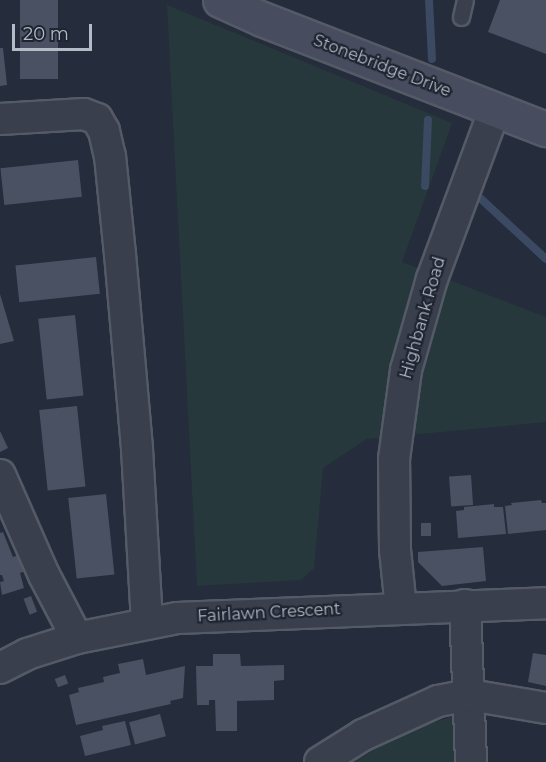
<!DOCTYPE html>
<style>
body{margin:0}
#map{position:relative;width:546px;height:762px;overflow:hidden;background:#252c3b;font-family:Montserrat,sans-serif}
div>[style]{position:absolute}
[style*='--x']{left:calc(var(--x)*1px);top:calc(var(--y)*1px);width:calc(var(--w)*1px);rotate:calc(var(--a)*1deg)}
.green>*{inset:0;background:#27383c}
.stream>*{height:8px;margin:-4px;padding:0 4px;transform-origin:4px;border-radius:4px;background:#3c4963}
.building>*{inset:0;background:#4a5162;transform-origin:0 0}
.roads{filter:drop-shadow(2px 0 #545a66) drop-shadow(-2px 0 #545a66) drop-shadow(0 2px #545a66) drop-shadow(0 -2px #545a66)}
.lane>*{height:15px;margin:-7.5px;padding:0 7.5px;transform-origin:7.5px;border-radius:7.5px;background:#393f4c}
.street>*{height:30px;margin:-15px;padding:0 15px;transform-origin:15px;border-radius:15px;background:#393f4c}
.secondary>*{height:33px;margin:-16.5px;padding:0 16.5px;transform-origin:16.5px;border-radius:16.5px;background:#474d5e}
span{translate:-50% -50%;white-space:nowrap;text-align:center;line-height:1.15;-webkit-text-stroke:4.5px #1e2430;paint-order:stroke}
.street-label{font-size:16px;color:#b5bac7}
.scale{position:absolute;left:12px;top:24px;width:80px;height:27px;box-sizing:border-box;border:3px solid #b5bac7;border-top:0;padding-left:8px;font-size:18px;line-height:21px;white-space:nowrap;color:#b5bac7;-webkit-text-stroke:4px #1e2430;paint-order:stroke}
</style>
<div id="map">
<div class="green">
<i style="clip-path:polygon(167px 5px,452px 123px,402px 262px,546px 317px,546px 422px,367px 439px,323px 468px,314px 568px,301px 580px,197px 586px)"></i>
<i style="clip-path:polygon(453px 716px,455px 762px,354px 762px,402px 733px)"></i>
</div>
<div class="stream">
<i style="--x:429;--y:0;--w:59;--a:87.1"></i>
<i style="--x:425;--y:186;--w:66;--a:-87.4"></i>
<i style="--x:479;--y:197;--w:91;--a:42.8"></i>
</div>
<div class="building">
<i style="left:20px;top:0;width:38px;height:79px"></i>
<i style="clip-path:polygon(500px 0,546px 0,546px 54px,488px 32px)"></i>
<i style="clip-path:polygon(0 48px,3px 48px,7px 85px,0 86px)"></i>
<i style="left:78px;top:160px;width:37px;height:78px;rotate:84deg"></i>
<i style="left:96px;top:257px;width:37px;height:81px;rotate:84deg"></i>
<i style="clip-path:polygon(0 294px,14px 341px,0 344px)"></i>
<i style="left:75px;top:315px;width:81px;height:37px;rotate:84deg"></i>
<i style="left:77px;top:406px;width:81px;height:38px;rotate:84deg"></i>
<i style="clip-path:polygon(0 431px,8px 448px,0 452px)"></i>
<i style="left:471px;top:475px;width:30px;height:22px;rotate:86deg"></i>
<i style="left:106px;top:494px;width:81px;height:38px;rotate:84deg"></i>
<i style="clip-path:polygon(541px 500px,542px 503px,546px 503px,546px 530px,508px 534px,505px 506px,512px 505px,511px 503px)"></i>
<i style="clip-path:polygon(494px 504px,494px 507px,503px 507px,506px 534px,458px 538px,456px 511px,464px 510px,464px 507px)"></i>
<i style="left:421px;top:523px;width:10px;height:13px"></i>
<i style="clip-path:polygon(3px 532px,13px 557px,22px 554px,26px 571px,20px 573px,24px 588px,2px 595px,0 582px,4px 581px,2px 575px,0 575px,0 533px)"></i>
<i style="clip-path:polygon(483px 547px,486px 581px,442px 586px,418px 562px,418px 552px)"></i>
<i style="left:31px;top:596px;width:17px;height:8px;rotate:69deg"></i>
<i style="clip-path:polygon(533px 653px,546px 655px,546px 686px,528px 682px)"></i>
<i style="clip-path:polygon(213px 654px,240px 654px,241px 666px,284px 665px,284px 680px,274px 681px,274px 700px,237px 701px,237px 731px,216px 731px,215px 700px,209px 700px,209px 705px,197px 705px,196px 666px,213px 666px)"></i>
<i style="clip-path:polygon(143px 659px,146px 675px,185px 666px,183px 698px,170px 701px,171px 704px,76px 725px,69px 695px,79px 692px,78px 688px,104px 682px,103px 677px,120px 673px,118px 664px)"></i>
<i style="left:65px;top:675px;width:9px;height:11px;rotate:69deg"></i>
<i style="left:160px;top:714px;width:23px;height:32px;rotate:75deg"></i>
<i style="clip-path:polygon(125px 721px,131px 745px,85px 756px,80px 736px,103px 730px,102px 726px)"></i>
</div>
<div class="roads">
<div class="lane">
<i style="--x:461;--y:17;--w:17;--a:-77"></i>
</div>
<div class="street">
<i style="--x:0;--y:119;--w:84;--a:-3.4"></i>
<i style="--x:84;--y:114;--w:14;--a:21"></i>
<i style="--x:97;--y:119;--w:14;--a:60"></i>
<i style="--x:104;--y:131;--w:26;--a:77"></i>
<i style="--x:110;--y:156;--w:99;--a:84.2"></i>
<i style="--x:120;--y:254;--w:196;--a:85"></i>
<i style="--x:137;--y:449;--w:173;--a:86.7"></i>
<i style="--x:0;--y:475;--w:109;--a:66.3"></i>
<i style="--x:44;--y:575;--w:71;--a:62.4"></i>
<i style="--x:465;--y:605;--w:157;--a:87.8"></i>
<i style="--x:401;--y:608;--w:58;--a:-95.9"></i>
<i style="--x:395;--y:550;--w:91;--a:-90.6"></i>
<i style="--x:394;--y:459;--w:90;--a:-82.3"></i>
<i style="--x:406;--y:370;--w:95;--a:-74.1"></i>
<i style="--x:432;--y:279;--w:181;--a:-69.7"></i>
<i style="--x:0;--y:668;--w:30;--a:-27"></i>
<i style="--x:27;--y:654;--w:52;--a:-17.7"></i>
<i style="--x:77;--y:638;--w:102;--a:-11.3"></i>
<i style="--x:177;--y:618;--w:369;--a:-2.3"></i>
<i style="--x:320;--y:762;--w:51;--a:-32.1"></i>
<i style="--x:363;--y:735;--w:82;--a:-24.4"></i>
<i style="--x:438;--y:701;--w:33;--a:-11"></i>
<i style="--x:470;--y:695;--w:77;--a:9.7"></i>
</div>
<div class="secondary">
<i style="--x:220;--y:0;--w:46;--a:24.3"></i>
<i style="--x:262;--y:19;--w:305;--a:21.2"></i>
</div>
</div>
<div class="street-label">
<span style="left:382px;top:66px;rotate:21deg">Stonebridge Drive</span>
<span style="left:423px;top:318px;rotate:-74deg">Highbank Road</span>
<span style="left:269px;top:613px;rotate:-3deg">Fairlawn Crescent</span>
</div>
<div class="scale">20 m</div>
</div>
